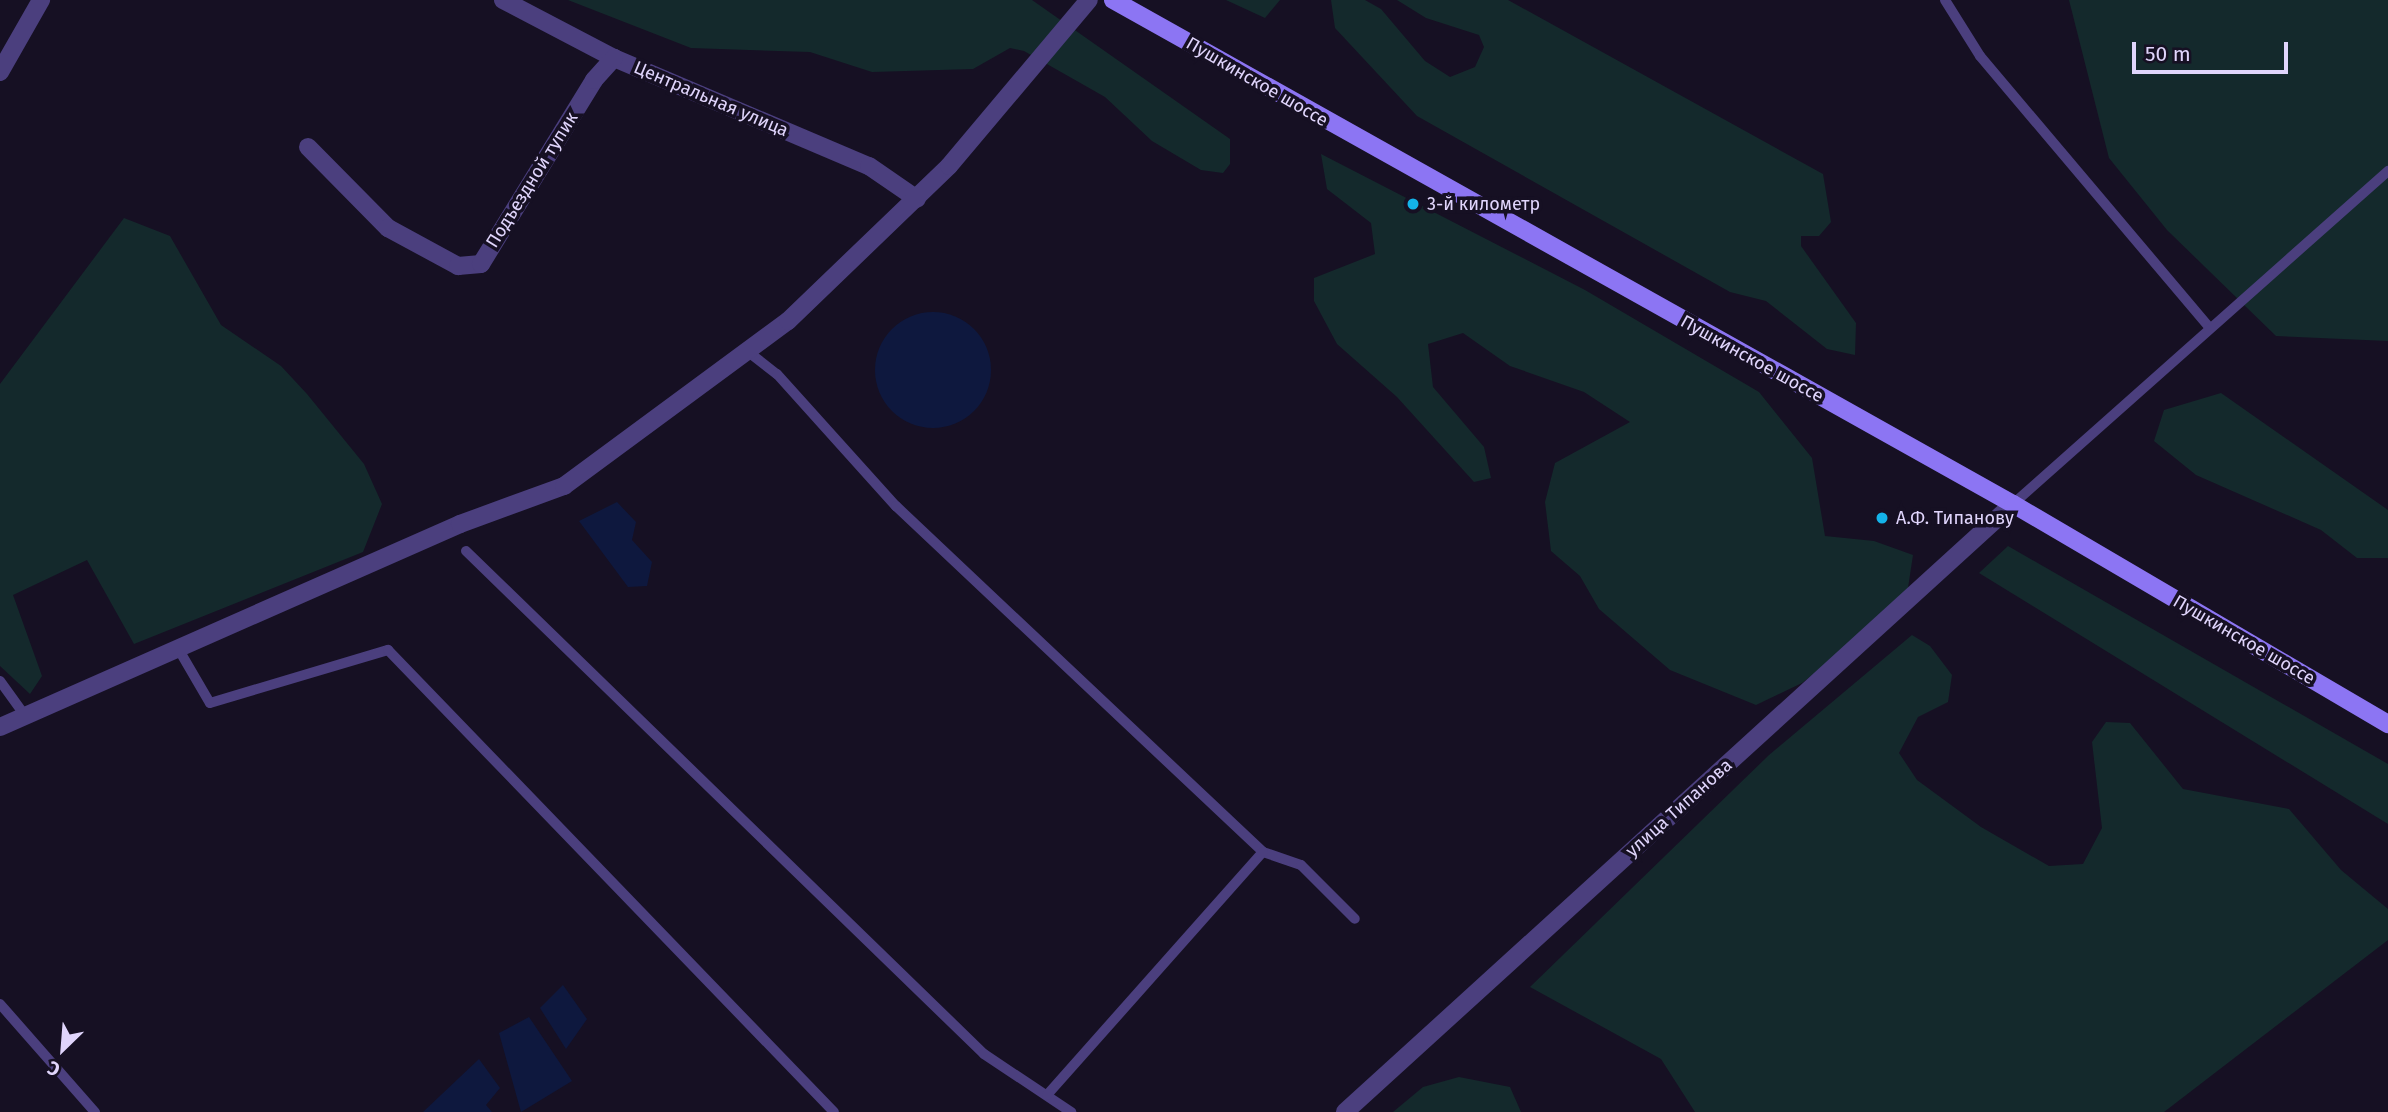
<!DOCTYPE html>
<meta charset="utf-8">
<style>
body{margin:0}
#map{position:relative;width:2388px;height:1112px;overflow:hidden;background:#161023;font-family:"Fira Sans",sans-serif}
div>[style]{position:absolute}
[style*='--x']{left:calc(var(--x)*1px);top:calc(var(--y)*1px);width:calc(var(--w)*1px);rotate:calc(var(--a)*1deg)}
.green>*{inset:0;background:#14292c}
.water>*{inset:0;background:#0e183e}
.round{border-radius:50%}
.lane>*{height:10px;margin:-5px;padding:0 5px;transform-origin:5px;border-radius:5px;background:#4b3f7e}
.street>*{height:18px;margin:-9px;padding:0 9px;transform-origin:9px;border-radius:9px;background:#4b3f7e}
.secondary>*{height:18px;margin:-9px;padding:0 9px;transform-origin:9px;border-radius:9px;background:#8c75f3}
.dots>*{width:19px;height:19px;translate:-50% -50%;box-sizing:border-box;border:4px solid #161023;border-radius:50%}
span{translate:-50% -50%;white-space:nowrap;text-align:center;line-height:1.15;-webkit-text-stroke:7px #161023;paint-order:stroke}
.street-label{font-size:18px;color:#e0d5fc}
.poi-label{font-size:18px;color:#e0d5fc}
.left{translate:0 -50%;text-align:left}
.north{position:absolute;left:28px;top:1014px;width:70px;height:70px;-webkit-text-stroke:5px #161023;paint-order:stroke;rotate:205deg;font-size:19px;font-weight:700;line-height:28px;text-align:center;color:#e0d5fc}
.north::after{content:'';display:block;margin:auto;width:24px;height:32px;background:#e0d5fc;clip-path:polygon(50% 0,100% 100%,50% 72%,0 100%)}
.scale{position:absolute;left:2132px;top:42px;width:156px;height:32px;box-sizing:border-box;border:4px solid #e0d5fc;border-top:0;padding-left:9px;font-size:21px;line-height:24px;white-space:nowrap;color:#e0d5fc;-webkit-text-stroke:5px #161023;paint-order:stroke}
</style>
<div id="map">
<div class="green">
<i style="clip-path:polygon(568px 0,1032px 0,1230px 139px,1230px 164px,1223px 173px,1201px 170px,1152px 141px,1105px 97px,1024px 51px,1010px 48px,973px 69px,872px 72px,810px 52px,691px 48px)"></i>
<i style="clip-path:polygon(1226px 0,1280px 0,1265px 18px)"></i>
<i style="clip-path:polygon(1331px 0,1365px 0,1381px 9px,1425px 61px,1450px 77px,1475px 67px,1484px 47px,1479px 35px,1426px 18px,1397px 0,1508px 0,1823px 174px,1831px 222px,1819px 236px,1801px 236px,1801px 246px,1856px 323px,1855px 355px,1827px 349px,1766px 301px,1730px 292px,1417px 116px,1335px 28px)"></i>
<i style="clip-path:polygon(2069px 0,2388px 0,2388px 341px,2276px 336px,2167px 230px,2109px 158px)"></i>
<i style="clip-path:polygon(1321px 154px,1585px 290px,1759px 392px,1812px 458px,1825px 536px,1874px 541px,1913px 555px,1906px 601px,1802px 683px,1756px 705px,1670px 670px,1599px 609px,1580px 576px,1551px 551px,1545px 502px,1555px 463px,1630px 422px,1584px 392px,1510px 366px,1463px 333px,1428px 344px,1433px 387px,1484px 447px,1491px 478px,1474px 482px,1397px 397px,1337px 344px,1314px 301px,1314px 278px,1375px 254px,1371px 223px,1327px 189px)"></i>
<i style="clip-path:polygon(124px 218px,170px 236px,221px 325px,281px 366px,307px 394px,364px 464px,382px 504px,363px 552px,134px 644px,87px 560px,13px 595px,42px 676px,30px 694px,0 666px,0 384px)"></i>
<i style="clip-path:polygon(2221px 393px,2388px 510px,2388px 558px,2357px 558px,2321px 530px,2196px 475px,2154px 441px,2164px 410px)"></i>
<i style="clip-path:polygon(2008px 546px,2388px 764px,2388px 824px,1979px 573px)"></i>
<i style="clip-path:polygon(1912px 635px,1930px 646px,1952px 675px,1948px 702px,1918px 717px,1899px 753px,1917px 780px,1981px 827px,2049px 866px,2083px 864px,2102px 828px,2092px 742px,2106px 722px,2130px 723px,2183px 789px,2289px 809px,2341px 870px,2388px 909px,2388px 940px,2164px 1112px,1695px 1112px,1661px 1059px,1530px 987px,1769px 755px)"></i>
<i style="clip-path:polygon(1459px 1077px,1510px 1087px,1521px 1112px,1393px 1112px,1423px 1087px)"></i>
</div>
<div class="water">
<i class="round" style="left:875px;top:312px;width:116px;height:116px"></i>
<i style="clip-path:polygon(617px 502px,636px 522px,632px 540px,652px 562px,647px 586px,628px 587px,579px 521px)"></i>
<i style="clip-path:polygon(563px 985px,587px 1019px,566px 1049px,540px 1008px)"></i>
<i style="clip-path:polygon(529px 1017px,572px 1081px,521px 1112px,499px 1033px)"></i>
<i style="clip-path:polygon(479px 1059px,500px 1088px,486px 1105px,492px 1112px,423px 1112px)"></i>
</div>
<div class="lane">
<i style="--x:1945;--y:0;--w:66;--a:58"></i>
<i style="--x:1980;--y:56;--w:353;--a:49.8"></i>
<i style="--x:751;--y:354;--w:33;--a:38"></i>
<i style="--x:777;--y:374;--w:178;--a:48"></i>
<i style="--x:896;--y:506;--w:504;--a:43.31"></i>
<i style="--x:1263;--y:852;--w:40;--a:18.9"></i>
<i style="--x:1301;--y:865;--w:76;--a:45"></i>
<i style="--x:2013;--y:504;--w:502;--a:-41.61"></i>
<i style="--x:466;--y:551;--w:722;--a:44.16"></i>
<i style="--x:984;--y:1054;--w:105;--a:33.7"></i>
<i style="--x:179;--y:650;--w:61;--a:59.7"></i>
<i style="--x:210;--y:703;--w:186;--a:-16.6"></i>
<i style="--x:388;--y:650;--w:642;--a:46.01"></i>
<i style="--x:0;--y:681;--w:44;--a:54.2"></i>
<i style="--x:0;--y:1004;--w:144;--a:48.7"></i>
<i style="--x:1047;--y:1095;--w:325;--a:-48.4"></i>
</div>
<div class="street">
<i style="--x:503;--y:0;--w:125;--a:27.6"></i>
<i style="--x:614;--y:58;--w:277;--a:23"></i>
<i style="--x:869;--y:166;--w:58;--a:34.5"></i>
<i style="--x:0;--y:72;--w:83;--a:-60.3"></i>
<i style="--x:308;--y:147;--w:114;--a:45.4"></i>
<i style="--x:388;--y:228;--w:80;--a:28.5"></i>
<i style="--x:458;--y:266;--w:23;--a:-5"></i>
<i style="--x:481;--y:264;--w:216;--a:-58.4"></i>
<i style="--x:594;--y:80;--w:30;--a:-48"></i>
<i style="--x:0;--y:727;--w:503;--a:-23.81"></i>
<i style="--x:460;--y:524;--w:111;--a:-20.1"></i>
<i style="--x:564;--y:486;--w:278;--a:-36.4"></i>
<i style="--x:788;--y:321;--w:223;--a:-43.9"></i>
<i style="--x:949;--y:166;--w:217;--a:-49.9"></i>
<i style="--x:1345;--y:1112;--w:903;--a:-42.31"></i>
</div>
<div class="secondary">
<i style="--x:1113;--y:0;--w:1032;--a:29.25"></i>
<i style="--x:2013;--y:504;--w:435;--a:30.4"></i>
</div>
<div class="dots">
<i style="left:1413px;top:204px;background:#14b3e9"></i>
<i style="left:1882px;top:518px;background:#14b3e9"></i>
</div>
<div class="street-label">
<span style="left:1257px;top:82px;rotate:30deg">Пушкинское шоссе</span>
<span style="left:711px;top:99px;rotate:23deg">Центральная улица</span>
<span style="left:532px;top:180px;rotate:-58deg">Подъездной тупик</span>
<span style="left:1752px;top:359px;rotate:29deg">Пушкинское шоссе</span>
<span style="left:2244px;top:640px;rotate:30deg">Пушкинское шоссе</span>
<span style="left:1679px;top:808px;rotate:-42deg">улица Типанова</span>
</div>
<div class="poi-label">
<span class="left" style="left:1427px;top:204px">3-й километр</span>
<span class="left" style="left:1896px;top:518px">А.Ф. Типанову</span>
</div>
<div class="north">С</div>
<div class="scale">50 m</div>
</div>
